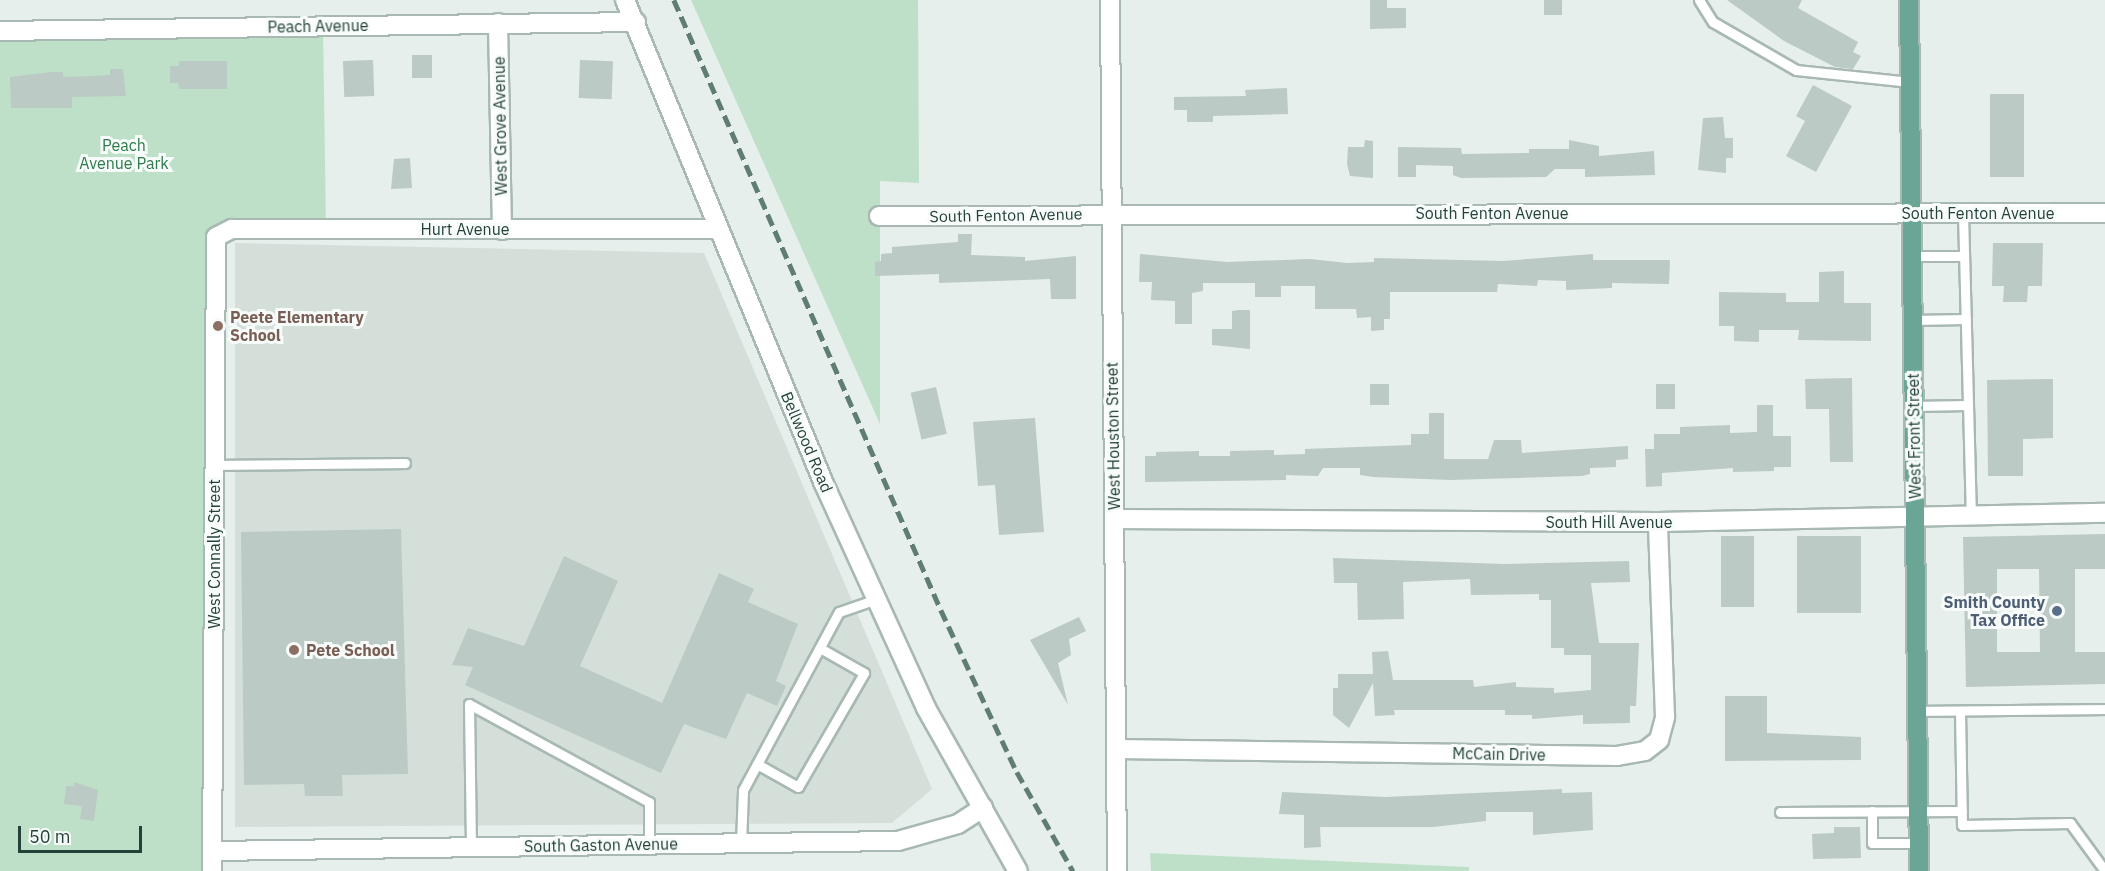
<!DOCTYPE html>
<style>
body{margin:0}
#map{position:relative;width:2105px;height:871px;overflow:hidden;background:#e6efeb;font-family:"IBM Plex Sans",sans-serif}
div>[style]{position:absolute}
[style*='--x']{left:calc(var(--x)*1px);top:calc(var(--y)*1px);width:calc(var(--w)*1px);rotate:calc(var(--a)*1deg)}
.built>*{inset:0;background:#d4dfda}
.green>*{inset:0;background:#bfe0c8}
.building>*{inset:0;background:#bbcac4;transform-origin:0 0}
.roads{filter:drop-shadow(2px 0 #a8b8b2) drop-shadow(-2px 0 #a8b8b2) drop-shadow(0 2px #a8b8b2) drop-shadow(0 -2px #a8b8b2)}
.service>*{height:9px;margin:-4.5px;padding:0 4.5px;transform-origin:4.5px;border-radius:4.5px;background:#fff}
.minor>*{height:18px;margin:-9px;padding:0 9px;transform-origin:9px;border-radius:9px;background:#fff}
.tertiary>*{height:18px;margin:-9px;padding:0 9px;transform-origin:9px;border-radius:9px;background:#fff}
.primary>*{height:18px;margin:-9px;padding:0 9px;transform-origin:9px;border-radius:9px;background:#6aa596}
.rail>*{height:4.5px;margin-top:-2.25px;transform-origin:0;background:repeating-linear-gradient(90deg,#5f7d75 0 12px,transparent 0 18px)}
.dots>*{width:16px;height:16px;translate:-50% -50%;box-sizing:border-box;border:3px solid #f7fbf9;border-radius:50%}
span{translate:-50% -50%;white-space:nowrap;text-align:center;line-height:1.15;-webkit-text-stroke:6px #f7fbf9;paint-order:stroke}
.street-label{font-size:16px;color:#24423a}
.park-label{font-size:16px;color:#2d7a4b}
.education-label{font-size:16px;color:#785e54;font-weight:700}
.left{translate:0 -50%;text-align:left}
.service-label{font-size:16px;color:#4e5e75;font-weight:700}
.right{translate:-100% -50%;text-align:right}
.scale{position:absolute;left:18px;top:826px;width:124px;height:27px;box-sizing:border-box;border:3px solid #24423a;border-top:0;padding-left:8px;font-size:18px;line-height:21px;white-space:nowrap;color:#24423a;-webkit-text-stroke:4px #f7fbf9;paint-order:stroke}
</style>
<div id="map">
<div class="built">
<i style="clip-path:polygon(235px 243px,704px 253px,932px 789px,892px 823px,235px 827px)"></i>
</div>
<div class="green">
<i style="clip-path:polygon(691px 0,918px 0,919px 183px,880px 181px,880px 424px)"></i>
<i style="clip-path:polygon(323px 26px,326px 229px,217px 237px,212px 871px,0 871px,0 31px)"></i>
<i style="clip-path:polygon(1150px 853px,1469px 867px,1469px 871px,1151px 871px)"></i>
</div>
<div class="building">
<i style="clip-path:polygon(1370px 0,1387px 0,1387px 8px,1406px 8px,1406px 28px,1370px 29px)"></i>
<i style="left:1544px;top:0;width:18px;height:15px"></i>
<i style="clip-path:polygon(1727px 0,1802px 0,1798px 8px,1858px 42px,1853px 52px,1861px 56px,1853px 69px,1835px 67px,1784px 41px)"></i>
<i style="left:412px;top:55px;width:20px;height:23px"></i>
<i style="left:373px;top:60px;width:36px;height:30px;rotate:88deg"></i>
<i style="left:580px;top:60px;width:33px;height:38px;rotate:2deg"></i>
<i style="clip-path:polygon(179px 61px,227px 61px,227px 89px,179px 89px,178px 83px,170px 83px,170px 66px,179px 66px)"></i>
<i style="clip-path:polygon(110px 69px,123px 69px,126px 96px,72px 97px,72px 108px,11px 108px,10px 77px,51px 72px,63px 72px,63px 77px,94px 76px,110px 75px)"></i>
<i style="clip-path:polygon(1813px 85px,1852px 106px,1816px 172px,1786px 156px,1805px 121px,1796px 116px)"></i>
<i style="clip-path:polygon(1287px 88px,1288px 114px,1213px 116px,1213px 122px,1187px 122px,1187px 110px,1174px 110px,1174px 97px,1246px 96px,1245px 90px)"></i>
<i style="left:1990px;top:94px;width:34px;height:83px"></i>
<i style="clip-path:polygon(1723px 117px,1725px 138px,1733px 138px,1733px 158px,1726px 158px,1726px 173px,1698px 170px,1703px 118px)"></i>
<i style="clip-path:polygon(1365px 140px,1373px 141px,1373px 178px,1350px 176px,1347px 164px,1348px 147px,1364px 147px)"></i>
<i style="clip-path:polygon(1569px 140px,1599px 146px,1599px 156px,1654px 151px,1655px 175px,1585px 177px,1585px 169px,1555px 169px,1546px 177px,1461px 178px,1453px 175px,1453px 166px,1416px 165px,1416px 177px,1398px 177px,1398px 147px,1461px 148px,1462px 154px,1529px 153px,1529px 149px,1569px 149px)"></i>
<i style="clip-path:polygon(410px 158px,412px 188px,391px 189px,394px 159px)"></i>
<i style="clip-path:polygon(958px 234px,972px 234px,971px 255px,1025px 257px,1025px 261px,1076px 256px,1076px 299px,1051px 299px,1050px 279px,939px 283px,939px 274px,875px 276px,875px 262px,881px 261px,881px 254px,892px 253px,892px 247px,958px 242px)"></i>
<i style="clip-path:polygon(1993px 243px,2043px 243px,2042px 286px,2028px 286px,2027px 302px,2003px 302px,2004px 286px,1992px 286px)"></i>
<i style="clip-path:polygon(1140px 254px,1227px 262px,1310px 259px,1347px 263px,1374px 262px,1374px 258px,1503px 261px,1593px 254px,1593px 260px,1670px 260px,1669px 284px,1612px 283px,1612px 288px,1566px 290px,1566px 281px,1538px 280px,1537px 286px,1498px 284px,1497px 292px,1390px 292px,1390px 319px,1384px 319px,1384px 330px,1371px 331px,1371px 317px,1357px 318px,1356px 309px,1315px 309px,1315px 286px,1281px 286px,1281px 297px,1255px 297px,1255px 283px,1203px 283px,1203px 291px,1192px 293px,1192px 324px,1175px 324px,1175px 301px,1151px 300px,1152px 282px,1139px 282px)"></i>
<i style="clip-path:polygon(1844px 271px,1844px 303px,1871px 303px,1871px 341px,1798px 340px,1799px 330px,1759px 330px,1759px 342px,1734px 341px,1734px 326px,1719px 326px,1719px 292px,1786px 293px,1786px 302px,1819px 302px,1819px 272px)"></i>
<i style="clip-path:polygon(1238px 310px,1250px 310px,1250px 349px,1212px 345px,1212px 329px,1232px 329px,1232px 311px)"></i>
<i style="clip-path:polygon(1852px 378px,1853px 462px,1830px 462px,1829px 409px,1806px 409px,1805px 379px)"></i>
<i style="clip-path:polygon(2053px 379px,2053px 438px,2023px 439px,2023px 476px,1988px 476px,1987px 380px)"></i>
<i style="left:1389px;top:384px;width:21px;height:19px;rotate:90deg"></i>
<i style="left:1656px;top:384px;width:19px;height:25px"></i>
<i style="left:936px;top:387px;width:48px;height:26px;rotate:77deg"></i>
<i style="clip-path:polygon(1757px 405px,1773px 405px,1773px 436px,1791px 436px,1791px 467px,1774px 467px,1774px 471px,1733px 472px,1733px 468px,1662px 473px,1662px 486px,1646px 487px,1645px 449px,1654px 449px,1654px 434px,1680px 434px,1680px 427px,1730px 425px,1730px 433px,1757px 432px)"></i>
<i style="clip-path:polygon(1429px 413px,1444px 413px,1444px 459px,1488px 459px,1494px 440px,1521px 440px,1522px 453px,1628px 446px,1628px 459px,1616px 460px,1616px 467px,1590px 468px,1590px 474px,1582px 476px,1450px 480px,1373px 477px,1360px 475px,1360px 468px,1323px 468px,1318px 476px,1286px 475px,1286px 480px,1145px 482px,1145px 456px,1156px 456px,1156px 452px,1199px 451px,1199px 456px,1230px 456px,1230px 451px,1274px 450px,1274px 455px,1305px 454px,1305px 449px,1411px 445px,1411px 434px,1429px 434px)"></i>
<i style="clip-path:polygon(1035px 418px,1044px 532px,999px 535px,995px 485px,978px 486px,973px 422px)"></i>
<i style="clip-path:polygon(401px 529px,408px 774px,342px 775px,343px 796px,305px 796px,304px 784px,244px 785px,241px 532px)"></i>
<i style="clip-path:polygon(evenodd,2105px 534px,2105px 569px,2075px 569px,2075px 652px,2105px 652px,2105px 684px,1966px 687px,1963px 537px,2105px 534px,1997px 569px,2039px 569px,2040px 652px,1997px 652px,1997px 569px)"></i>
<i style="left:1721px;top:536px;width:33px;height:71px"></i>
<i style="left:1797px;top:536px;width:64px;height:77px"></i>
<i style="clip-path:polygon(564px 556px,618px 581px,580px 666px,662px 703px,719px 573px,754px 589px,748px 602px,798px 624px,776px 681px,786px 686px,777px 706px,747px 693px,726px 739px,684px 724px,661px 773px,465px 685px,473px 667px,452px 665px,468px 628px,524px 646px)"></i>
<i style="clip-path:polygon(1333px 558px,1504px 564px,1629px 561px,1630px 582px,1591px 583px,1599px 643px,1639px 643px,1636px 706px,1630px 706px,1630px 723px,1583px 724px,1583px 715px,1532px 719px,1532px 715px,1505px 715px,1505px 710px,1394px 710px,1395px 715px,1375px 716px,1373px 683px,1349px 728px,1333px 715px,1333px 688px,1338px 688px,1338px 674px,1373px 674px,1372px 652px,1388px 651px,1393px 680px,1473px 680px,1474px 687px,1516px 682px,1516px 687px,1554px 688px,1554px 693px,1591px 690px,1591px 655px,1564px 655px,1564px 648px,1551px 648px,1551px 600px,1539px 600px,1539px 594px,1471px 595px,1470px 579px,1403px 582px,1404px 619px,1358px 620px,1357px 583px,1334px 583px)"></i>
<i style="clip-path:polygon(1079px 617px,1086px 631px,1069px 639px,1071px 655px,1058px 663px,1068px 705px,1030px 640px)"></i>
<i style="clip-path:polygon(1725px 696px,1767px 696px,1767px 733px,1861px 737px,1861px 760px,1725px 761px)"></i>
<i style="clip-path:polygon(74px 782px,98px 790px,94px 821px,80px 819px,82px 806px,64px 804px,66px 786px,74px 786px)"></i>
<i style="clip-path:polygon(1562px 789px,1562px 793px,1592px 792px,1593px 830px,1533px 835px,1533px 812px,1486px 812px,1486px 821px,1433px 827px,1320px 827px,1321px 847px,1304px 848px,1304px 815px,1279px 814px,1282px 792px,1385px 797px)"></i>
<i style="clip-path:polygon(1834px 827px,1860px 827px,1861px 858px,1813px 859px,1812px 834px,1834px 833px)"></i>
</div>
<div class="roads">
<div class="service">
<i style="--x:1699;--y:0;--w:26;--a:58"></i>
<i style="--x:1713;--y:22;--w:96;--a:30"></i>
<i style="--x:1796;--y:70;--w:115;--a:6"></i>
<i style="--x:1963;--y:213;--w:302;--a:88.5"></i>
<i style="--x:1911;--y:256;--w:53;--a:0"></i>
<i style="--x:1912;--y:320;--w:54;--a:-1.1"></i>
<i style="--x:1913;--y:406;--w:55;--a:-1"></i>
<i style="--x:215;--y:465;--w:190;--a:-0.6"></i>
<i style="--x:1916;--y:711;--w:189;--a:-0.6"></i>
<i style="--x:1960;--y:711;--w:114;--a:89"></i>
<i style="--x:1962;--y:825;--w:108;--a:-1.1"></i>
<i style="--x:2070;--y:823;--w:59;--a:53.9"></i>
<i style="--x:757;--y:764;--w:47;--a:29.3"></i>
<i style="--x:798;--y:787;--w:132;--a:-59.9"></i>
<i style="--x:864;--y:673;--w:51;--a:-150.4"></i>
<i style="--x:1872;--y:811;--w:32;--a:90"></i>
<i style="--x:1872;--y:843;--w:47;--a:0"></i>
<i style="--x:1780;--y:812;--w:182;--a:-0.3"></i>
<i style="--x:741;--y:843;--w:53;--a:-87.8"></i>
<i style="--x:743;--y:790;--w:202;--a:-61.7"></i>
<i style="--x:839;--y:612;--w:39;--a:-19"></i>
<i style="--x:471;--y:847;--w:143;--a:-90.8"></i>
<i style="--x:469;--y:704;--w:205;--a:28.6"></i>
<i style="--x:649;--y:802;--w:42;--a:90"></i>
</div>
<div class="minor">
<i style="--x:1110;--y:0;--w:871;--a:89.54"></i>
<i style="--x:498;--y:23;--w:207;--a:88.9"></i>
<i style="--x:0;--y:31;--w:636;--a:-0.81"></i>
<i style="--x:879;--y:216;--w:1226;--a:-0.14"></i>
<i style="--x:1114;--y:519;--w:544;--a:0.32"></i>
<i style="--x:1658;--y:522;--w:447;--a:-1.2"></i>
<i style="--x:1116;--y:749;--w:501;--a:0.8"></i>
<i style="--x:1617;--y:756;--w:28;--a:-10"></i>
<i style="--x:1645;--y:751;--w:18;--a:-38"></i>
<i style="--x:1659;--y:740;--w:24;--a:-75"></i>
<i style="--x:1665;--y:717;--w:195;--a:-92.1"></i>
<i style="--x:213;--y:851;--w:685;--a:-0.84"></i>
<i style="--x:898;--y:841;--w:62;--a:-15.8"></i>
<i style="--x:958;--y:824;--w:30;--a:-33"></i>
<i style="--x:212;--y:871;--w:634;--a:-89.64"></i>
<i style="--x:216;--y:237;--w:18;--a:-27"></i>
<i style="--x:232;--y:229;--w:484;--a:0"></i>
</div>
<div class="tertiary">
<i style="--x:625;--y:0;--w:523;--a:67.65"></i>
<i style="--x:824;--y:484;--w:246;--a:65.5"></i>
<i style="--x:926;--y:708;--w:187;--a:60.6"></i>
</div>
<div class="primary">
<i style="--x:1909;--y:0;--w:871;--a:89.34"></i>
</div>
</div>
<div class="rail">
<i style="--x:674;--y:0;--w:666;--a:66.36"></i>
<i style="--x:941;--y:610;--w:179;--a:64.9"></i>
<i style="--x:1017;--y:772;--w:114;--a:60.5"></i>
</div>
<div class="dots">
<i style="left:218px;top:326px;background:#8d6e63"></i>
<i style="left:2057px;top:611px;background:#5c6f8a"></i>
<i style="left:294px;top:650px;background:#8d6e63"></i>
</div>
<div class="street-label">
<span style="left:318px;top:26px;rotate:-1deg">Peach Avenue</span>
<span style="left:500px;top:126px;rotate:-91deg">West Grove Avenue</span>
<span style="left:1492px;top:213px">South Fenton Avenue</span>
<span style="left:1978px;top:213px">South Fenton Avenue</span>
<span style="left:1006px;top:215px;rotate:-1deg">South Fenton Avenue</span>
<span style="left:465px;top:229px">Hurt Avenue</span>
<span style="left:1113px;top:436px;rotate:-91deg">West Houston Street</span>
<span style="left:1914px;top:436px;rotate:-91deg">West Front Street</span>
<span style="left:807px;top:442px;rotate:67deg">Bellwood Road</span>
<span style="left:1609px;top:522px">South Hill Avenue</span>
<span style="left:214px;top:554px;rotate:-90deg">West Connally Street</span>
<span style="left:1499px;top:754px;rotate:1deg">McCain Drive</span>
<span style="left:601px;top:845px;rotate:-1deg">South Gaston Avenue</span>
</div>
<div class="park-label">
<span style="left:124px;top:154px">Peach<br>Avenue Park</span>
</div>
<div class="education-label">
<span class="left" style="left:230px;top:326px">Peete Elementary<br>School</span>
<span class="left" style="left:306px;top:650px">Pete School</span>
</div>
<div class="service-label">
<span class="right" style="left:2045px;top:611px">Smith County<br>Tax Office</span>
</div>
<div class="scale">50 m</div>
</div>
